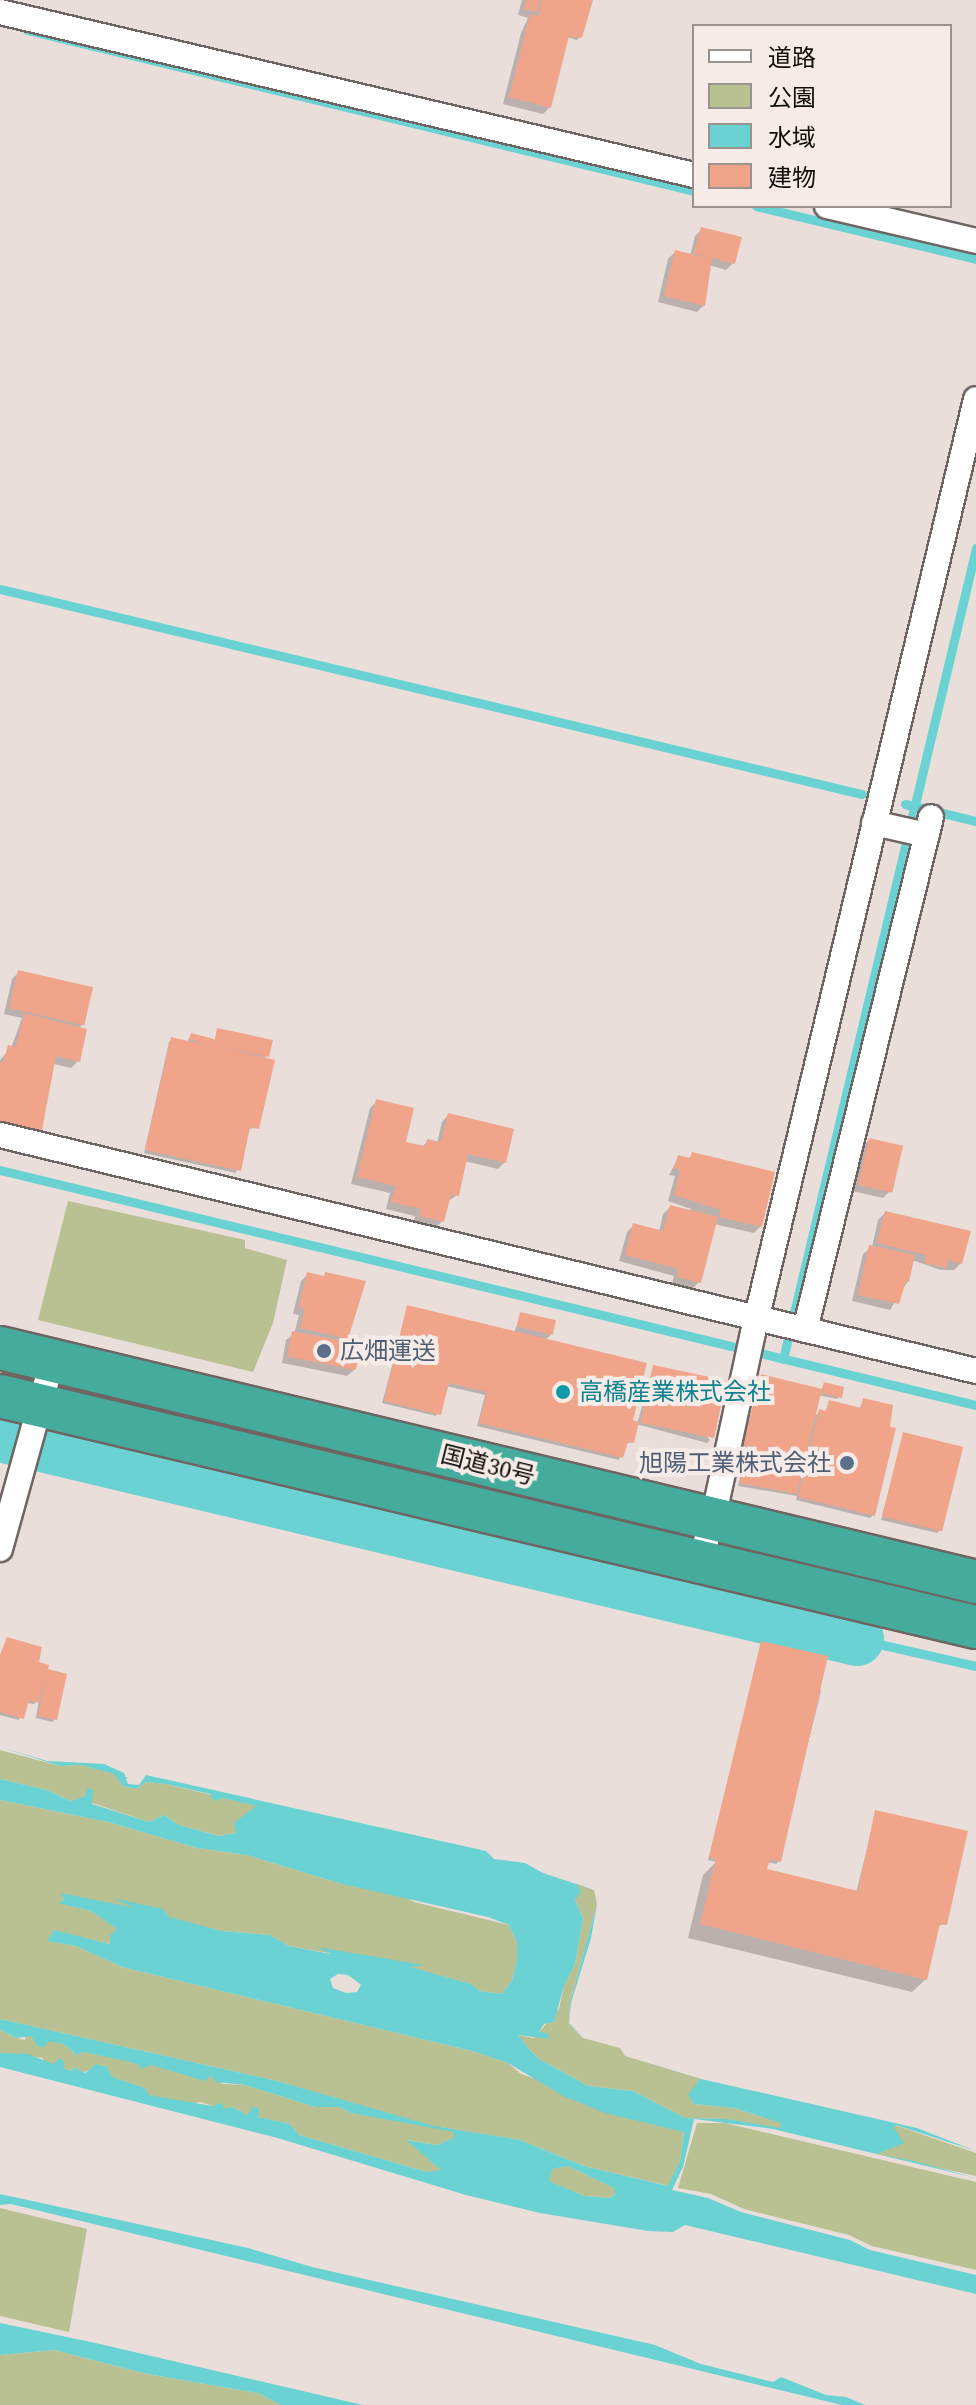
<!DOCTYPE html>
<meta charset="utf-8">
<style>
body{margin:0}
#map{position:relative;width:976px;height:2405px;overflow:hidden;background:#e9deda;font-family:"Source Serif 4","Noto Sans JP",serif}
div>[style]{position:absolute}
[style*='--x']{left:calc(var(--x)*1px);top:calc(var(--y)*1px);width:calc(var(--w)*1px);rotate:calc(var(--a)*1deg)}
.green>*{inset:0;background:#b9c091}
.water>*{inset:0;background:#6ad2d3}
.shadow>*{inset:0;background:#0003}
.stream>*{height:9px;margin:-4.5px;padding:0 4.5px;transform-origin:4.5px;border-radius:4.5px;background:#6ad2d3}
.river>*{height:54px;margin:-27px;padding:0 27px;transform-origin:27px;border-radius:27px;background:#6ad2d3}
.building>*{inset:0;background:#f0a58b;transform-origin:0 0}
.roads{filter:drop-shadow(2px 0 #6e6461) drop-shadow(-2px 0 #6e6461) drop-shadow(0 2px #6e6461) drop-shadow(0 -2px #6e6461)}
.street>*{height:24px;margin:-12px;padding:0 12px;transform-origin:12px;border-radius:12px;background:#fff}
.highway>*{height:42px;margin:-21px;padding:0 21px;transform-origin:21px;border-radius:21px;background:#45ac9d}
.dots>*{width:22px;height:22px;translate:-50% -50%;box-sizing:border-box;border:4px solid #f6ebe7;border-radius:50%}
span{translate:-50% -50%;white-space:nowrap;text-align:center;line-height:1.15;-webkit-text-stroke:8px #f6ebe7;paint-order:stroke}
.service-label{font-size:24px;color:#4e5e75}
.left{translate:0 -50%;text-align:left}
.right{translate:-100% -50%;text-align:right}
.culture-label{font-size:24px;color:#0d838f}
.street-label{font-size:24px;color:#100d0b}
.legend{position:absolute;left:692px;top:24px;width:260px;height:184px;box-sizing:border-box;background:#f6ebe7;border:2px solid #9a928f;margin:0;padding:10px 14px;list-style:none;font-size:24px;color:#100d0b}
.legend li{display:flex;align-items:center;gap:16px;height:40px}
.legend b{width:40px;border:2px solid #9a928f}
</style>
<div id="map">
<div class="green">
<i style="clip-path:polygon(68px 1201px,245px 1240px,245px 1248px,287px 1260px,273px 1323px,253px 1372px,38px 1320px)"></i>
<i style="clip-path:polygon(0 1750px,60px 1766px,81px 1765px,101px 1770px,115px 1774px,123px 1786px,136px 1789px,146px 1782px,166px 1784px,257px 1806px,236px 1833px,219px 1836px,179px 1825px,164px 1815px,149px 1822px,92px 1803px,87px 1789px,86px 1796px,71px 1801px,47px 1790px,0 1779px)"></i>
<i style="clip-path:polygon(0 1800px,108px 1822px,197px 1848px,247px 1855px,342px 1884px,402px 1895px,414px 1902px,509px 1925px,517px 1942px,517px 1961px,512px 1980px,502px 1994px,480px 1991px,471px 1984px,408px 1967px,289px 1946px,270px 1935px,222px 1931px,62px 1894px,64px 1900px,60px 1903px,91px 1911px,117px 1928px,111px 1944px,54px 1931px,48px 1941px,76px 1946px,122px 1967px,472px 2051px,508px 2063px,521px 2074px,684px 2131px,680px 2161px,669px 2186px,584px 2166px,520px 2140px,440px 2127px,454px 2132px,455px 2138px,437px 2145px,408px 2140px,442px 2171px,427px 2172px,299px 2135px,290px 2124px,257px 2117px,259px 2108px,247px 2115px,233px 2107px,225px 2110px,200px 2102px,189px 2104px,148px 2095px,145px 2088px,89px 2070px,82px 2073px,74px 2067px,73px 2071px,44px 2063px,43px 2058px,0 2053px,0 2030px,17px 2038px,25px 2040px,26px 2034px,63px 2044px,77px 2055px,83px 2052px,211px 2076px,223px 2084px,245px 2085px,315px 2107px,340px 2107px,351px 2113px,427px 2125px,277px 2081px,0 2019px)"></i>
<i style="clip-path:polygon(576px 1884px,594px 1890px,597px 1904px,570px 2003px,569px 2024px,583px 2038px,620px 2048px,625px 2056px,701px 2079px,694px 2104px,734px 2108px,782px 2123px,780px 2129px,727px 2119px,685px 2118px,633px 2091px,588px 2086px,539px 2059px,529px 2049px,517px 2035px,534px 2038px,559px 2009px,564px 1986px,575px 1964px,583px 1918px,575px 1900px)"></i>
<i style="clip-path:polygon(697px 2123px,725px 2123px,976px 2182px,976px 2270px,872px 2246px,849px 2235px,744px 2209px,711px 2194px,678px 2188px)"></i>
<i style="clip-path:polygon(895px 2125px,976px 2153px,976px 2176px,876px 2154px,903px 2143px,893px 2128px)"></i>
<i style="clip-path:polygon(568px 2166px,615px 2188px,615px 2194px,610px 2198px,584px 2196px,548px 2181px,551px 2169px)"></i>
<i style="clip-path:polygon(0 2208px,87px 2229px,69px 2332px,0 2316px)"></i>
<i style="clip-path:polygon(54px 2350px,147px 2374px,258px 2393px,281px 2405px,0 2405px,0 2355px)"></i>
</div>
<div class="water">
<i style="clip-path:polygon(evenodd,0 1747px,47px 1761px,104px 1764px,124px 1773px,128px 1784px,139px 1785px,146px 1775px,486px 1851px,494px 1859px,525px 1863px,543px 1873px,594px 1890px,597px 1904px,591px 1938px,571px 2003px,569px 2023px,583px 2038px,620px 2048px,625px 2056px,701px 2079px,917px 2128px,976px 2151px,896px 2125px,894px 2128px,904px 2143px,877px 2154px,914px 2161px,976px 2178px,773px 2129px,694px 2119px,683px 2167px,672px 2190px,708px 2198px,741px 2212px,850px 2240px,870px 2250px,976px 2275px,976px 2294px,685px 2225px,673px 2232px,648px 2231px,540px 2213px,466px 2195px,274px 2137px,0 2067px,0 2053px,28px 2054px,53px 2064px,60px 2058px,65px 2063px,63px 2068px,72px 2071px,74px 2067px,85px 2073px,96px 2064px,107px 2067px,112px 2077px,145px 2088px,149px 2095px,212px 2106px,221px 2103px,225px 2109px,233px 2107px,247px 2115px,253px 2107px,259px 2108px,258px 2117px,290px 2124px,299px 2135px,427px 2172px,441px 2170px,406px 2140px,437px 2145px,454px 2138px,454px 2132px,351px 2113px,340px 2107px,315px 2107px,245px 2085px,216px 2082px,211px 2076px,205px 2081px,151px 2065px,142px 2069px,137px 2064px,126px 2061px,83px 2052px,77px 2055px,63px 2044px,49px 2041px,44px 2047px,37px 2046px,32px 2036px,17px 2038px,0 2030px,0 2019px,277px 2081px,434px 2126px,520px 2140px,584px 2166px,668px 2186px,680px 2161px,684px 2132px,605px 2113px,563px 2096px,508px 2063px,472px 2051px,122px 1967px,76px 1946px,47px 1941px,54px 1930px,110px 1944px,110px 1935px,117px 1929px,91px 1911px,58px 1903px,64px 1900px,61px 1893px,135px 1908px,112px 1898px,163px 1909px,169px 1917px,222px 1931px,270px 1935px,289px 1946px,331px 1954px,318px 1947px,423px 1965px,410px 1967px,471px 1984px,480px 1991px,502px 1994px,512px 1980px,517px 1961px,517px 1942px,509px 1925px,488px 1917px,342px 1884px,247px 1855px,197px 1848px,108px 1822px,0 1800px,0 1779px,47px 1790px,71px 1801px,85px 1796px,87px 1788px,93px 1790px,92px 1804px,149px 1822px,164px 1815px,179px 1825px,219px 1836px,236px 1833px,234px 1823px,256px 1806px,223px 1798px,214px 1801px,210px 1794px,166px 1784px,146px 1782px,136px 1789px,123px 1786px,114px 1774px,81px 1765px,60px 1766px,0 1747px,577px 1885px,594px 1890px,597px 1904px,570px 2003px,569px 2024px,583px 2038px,620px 2048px,625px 2056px,700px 2079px,688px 2095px,694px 2104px,734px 2108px,781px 2123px,780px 2128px,727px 2119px,685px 2118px,633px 2091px,588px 2086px,539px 2059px,529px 2049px,518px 2035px,550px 2039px,547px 2033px,539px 2032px,544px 2024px,554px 2022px,564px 1986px,575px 1964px,583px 1918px,575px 1900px,581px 1891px,577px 1885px,0 1747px,338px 1974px,348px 1975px,356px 1981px,361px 1985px,357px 1992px,346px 1993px,333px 1988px,330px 1979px,338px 1974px,0 1747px,568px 2166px,614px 2188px,615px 2194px,610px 2198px,584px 2196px,549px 2181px,552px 2169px,568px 2166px)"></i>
<i style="clip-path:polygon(0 2194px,248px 2248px,312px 2267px,655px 2345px,701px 2364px,773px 2382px,781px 2377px,826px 2395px,846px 2397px,865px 2405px,842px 2405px,11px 2204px,0 2205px)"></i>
<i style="clip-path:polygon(0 2323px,91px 2342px,363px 2405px,281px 2405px,258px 2393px,147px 2374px,54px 2350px,0 2355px)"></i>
</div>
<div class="shadow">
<i style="clip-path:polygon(522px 0,591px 0,580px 37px,577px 40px,566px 37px,550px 107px,543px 114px,503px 104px,521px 33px,528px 18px,518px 15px)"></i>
<i style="clip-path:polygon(702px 229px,733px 263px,726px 270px,709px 265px,704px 305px,697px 312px,658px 302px,668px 259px,675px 252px,690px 256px,695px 236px)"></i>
<i style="clip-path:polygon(19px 972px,83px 1024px,78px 1029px,78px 1061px,71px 1068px,54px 1064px,40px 1129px,33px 1136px,0 1129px,0 1060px,11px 1048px,22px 1018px,4px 1014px,12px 979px)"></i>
<i style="clip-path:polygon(218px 1031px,267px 1056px,263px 1059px,257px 1128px,248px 1129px,236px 1173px,144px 1153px,169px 1042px,172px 1039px,187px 1042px,191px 1035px,214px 1041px)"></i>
<i style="clip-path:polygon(377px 1101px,404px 1144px,421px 1148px,428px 1141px,437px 1143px,442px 1122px,448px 1115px,505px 1162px,498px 1169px,464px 1161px,457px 1195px,447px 1202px,442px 1221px,436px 1228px,413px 1223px,415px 1216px,386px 1209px,390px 1193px,351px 1184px,370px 1108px)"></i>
<i style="clip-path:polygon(869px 1140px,890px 1191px,883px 1198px,852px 1191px,862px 1147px)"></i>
<i style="clip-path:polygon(693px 1154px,761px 1226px,754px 1233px,714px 1224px,699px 1282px,692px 1289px,672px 1284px,674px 1276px,619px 1261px,627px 1232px,634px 1225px,659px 1232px,663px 1214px,670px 1207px,690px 1212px,691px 1209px,668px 1201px,675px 1176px,669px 1175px,678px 1158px,687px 1160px)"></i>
<i style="clip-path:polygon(885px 1213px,961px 1263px,954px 1270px,941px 1270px,912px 1260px,908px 1281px,890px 1310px,852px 1301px,863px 1254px,872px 1247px,878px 1220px)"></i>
<i style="clip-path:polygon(308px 1274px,322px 1278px,326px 1274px,346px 1338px,341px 1343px,354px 1370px,347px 1376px,282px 1363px,286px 1340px,294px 1334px,299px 1315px,293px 1314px,301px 1281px)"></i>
<i style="clip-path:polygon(408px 1307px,514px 1333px,521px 1314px,551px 1335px,545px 1340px,630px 1422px,637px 1424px,653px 1368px,710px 1440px,707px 1443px,636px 1424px,632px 1442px,625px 1444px,619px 1460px,477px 1426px,485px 1395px,446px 1386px,436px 1416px,382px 1403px)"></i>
<i style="clip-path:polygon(761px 1376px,821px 1391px,825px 1384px,840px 1396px,837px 1399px,818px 1395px,813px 1418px,819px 1412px,825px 1413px,829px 1402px,859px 1409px,864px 1400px,873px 1515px,870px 1518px,796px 1500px,797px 1496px,738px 1486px,747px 1448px,742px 1448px)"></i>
<i style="clip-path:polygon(904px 1434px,940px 1530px,937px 1533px,881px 1520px)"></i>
<i style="clip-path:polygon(762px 1643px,821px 1691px,779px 1861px,776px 1864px,767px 1862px,762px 1871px,856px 1893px,876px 1813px,946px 1924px,937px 1926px,926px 1979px,912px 1992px,688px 1938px,703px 1875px,716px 1862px,708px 1860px)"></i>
<i style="clip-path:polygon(0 1657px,36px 1663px,45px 1671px,55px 1719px,52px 1722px,36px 1718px,39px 1699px,34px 1704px,26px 1703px,19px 1720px,0 1715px)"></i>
</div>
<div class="stream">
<i style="--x:27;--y:30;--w:686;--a:13.57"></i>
<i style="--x:756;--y:206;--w:226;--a:13.5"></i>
<i style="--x:0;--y:589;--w:886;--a:13.38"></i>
<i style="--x:905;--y:804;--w:73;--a:13.5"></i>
<i style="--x:0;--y:1170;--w:1004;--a:13.54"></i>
<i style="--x:783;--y:1359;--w:834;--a:-76.61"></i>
<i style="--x:857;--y:1639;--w:122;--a:12.8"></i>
</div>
<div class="river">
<i style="--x:0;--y:1435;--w:881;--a:13.39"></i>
</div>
<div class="building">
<i style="clip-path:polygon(526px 0,540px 0,537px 12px,524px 9px)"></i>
<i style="clip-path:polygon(542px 0,593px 0,582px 38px,569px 36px,551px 108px,509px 97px,530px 14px,538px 16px)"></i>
<i style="clip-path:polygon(701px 227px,742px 237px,735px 264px,712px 258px,705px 306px,664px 296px,675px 250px,708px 258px,694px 253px)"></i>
<i style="left:18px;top:970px;width:77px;height:39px;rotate:13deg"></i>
<i style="clip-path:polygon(24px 1013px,87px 1029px,80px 1062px,56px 1056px,42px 1130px,0 1122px,0 1062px,3px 1063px,8px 1045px,16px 1047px)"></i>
<i style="clip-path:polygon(217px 1028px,273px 1040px,269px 1057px,218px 1046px,275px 1060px,259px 1129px,250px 1127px,241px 1171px,145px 1150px,171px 1037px,206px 1045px,189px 1039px,191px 1033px,214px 1039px,214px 1046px)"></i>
<i style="clip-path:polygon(376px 1099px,414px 1108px,406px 1142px,425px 1146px,427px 1139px,441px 1142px,448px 1113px,514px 1129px,506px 1163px,468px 1154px,459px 1196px,451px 1195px,444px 1222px,419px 1216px,421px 1209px,391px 1202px,396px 1186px,357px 1177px)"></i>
<i style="left:869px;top:1138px;width:35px;height:48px;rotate:13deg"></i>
<i style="clip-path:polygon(692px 1152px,775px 1172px,762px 1227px,719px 1217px,721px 1210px,674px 1195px,680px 1170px,674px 1168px,678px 1155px,690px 1158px)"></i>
<i style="clip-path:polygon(670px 1205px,718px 1217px,701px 1283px,677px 1277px,679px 1269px,625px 1255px,633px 1223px,663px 1231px)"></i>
<i style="clip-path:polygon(885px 1211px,971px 1231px,962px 1264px,948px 1260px,946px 1268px,924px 1263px,926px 1255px,877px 1243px)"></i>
<i style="clip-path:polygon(869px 1245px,915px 1255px,909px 1282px,906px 1281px,899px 1304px,858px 1295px)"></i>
<i style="clip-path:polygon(307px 1272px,324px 1276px,325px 1272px,366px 1281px,348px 1339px,300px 1328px,305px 1309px,299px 1307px)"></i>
<i style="clip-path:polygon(407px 1305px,647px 1363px,633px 1420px,639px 1422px,634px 1443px,628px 1442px,623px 1458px,479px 1423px,487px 1392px,449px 1383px,441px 1415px,384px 1401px)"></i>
<i style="left:520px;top:1312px;width:37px;height:15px;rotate:13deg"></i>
<i style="left:292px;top:1331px;width:70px;height:26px;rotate:11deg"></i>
<i style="left:653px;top:1365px;width:75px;height:59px;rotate:12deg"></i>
<i style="clip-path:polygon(761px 1374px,822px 1389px,824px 1382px,844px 1387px,842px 1398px,821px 1393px,797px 1494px,740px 1483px,749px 1446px,743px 1445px)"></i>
<i style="clip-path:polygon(863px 1398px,893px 1405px,890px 1427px,896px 1428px,875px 1516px,798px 1497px,819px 1409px,826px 1411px,829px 1400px,861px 1408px)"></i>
<i style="left:903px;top:1432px;width:62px;height:87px;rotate:14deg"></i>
<i style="clip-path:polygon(7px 1637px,42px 1647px,39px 1662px,49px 1665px,48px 1669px,67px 1674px,57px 1720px,38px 1716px,46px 1675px,39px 1703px,29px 1700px,24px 1719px,0 1712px,0 1655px)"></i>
<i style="clip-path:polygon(761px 1641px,828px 1656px,781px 1862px,770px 1859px,767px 1869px,858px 1891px,875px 1810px,968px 1831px,947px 1925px,940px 1924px,927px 1980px,700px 1924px,716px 1859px,709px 1857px)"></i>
</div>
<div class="roads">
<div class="street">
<i style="--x:0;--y:12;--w:713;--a:13.22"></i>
<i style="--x:827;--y:206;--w:153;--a:13.2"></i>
<i style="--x:874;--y:823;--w:54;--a:12.8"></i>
<i style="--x:0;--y:1135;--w:1004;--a:13.59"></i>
<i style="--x:805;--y:1330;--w:528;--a:-76.2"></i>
<i style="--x:0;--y:1549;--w:195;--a:-74.5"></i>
<i style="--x:699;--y:1563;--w:46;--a:-72.3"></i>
<i style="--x:713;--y:1519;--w:190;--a:-77.9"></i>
<i style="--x:753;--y:1333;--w:960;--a:-76.57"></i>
</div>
<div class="highway">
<i style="--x:0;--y:1348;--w:1004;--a:13.48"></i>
<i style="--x:0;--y:1396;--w:1003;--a:13.32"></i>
</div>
</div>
<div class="dots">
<i style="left:324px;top:1351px;background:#5c6f8a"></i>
<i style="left:563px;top:1392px;background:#0f9aa8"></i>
<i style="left:847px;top:1463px;background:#5c6f8a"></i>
</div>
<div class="service-label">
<span class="left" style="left:340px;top:1351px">広畑運送</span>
<span class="right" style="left:831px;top:1463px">旭陽工業株式会社</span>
</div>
<div class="culture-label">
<span class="left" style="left:579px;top:1392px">高橋産業株式会社</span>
</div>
<div class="street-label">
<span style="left:488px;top:1465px;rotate:14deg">国道30号</span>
</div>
<ul class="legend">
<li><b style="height:10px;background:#fff"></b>道路</li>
<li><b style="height:22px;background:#b9c091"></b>公園</li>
<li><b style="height:22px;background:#6ad2d3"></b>水域</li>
<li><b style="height:22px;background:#f0a58b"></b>建物</li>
</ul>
</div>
